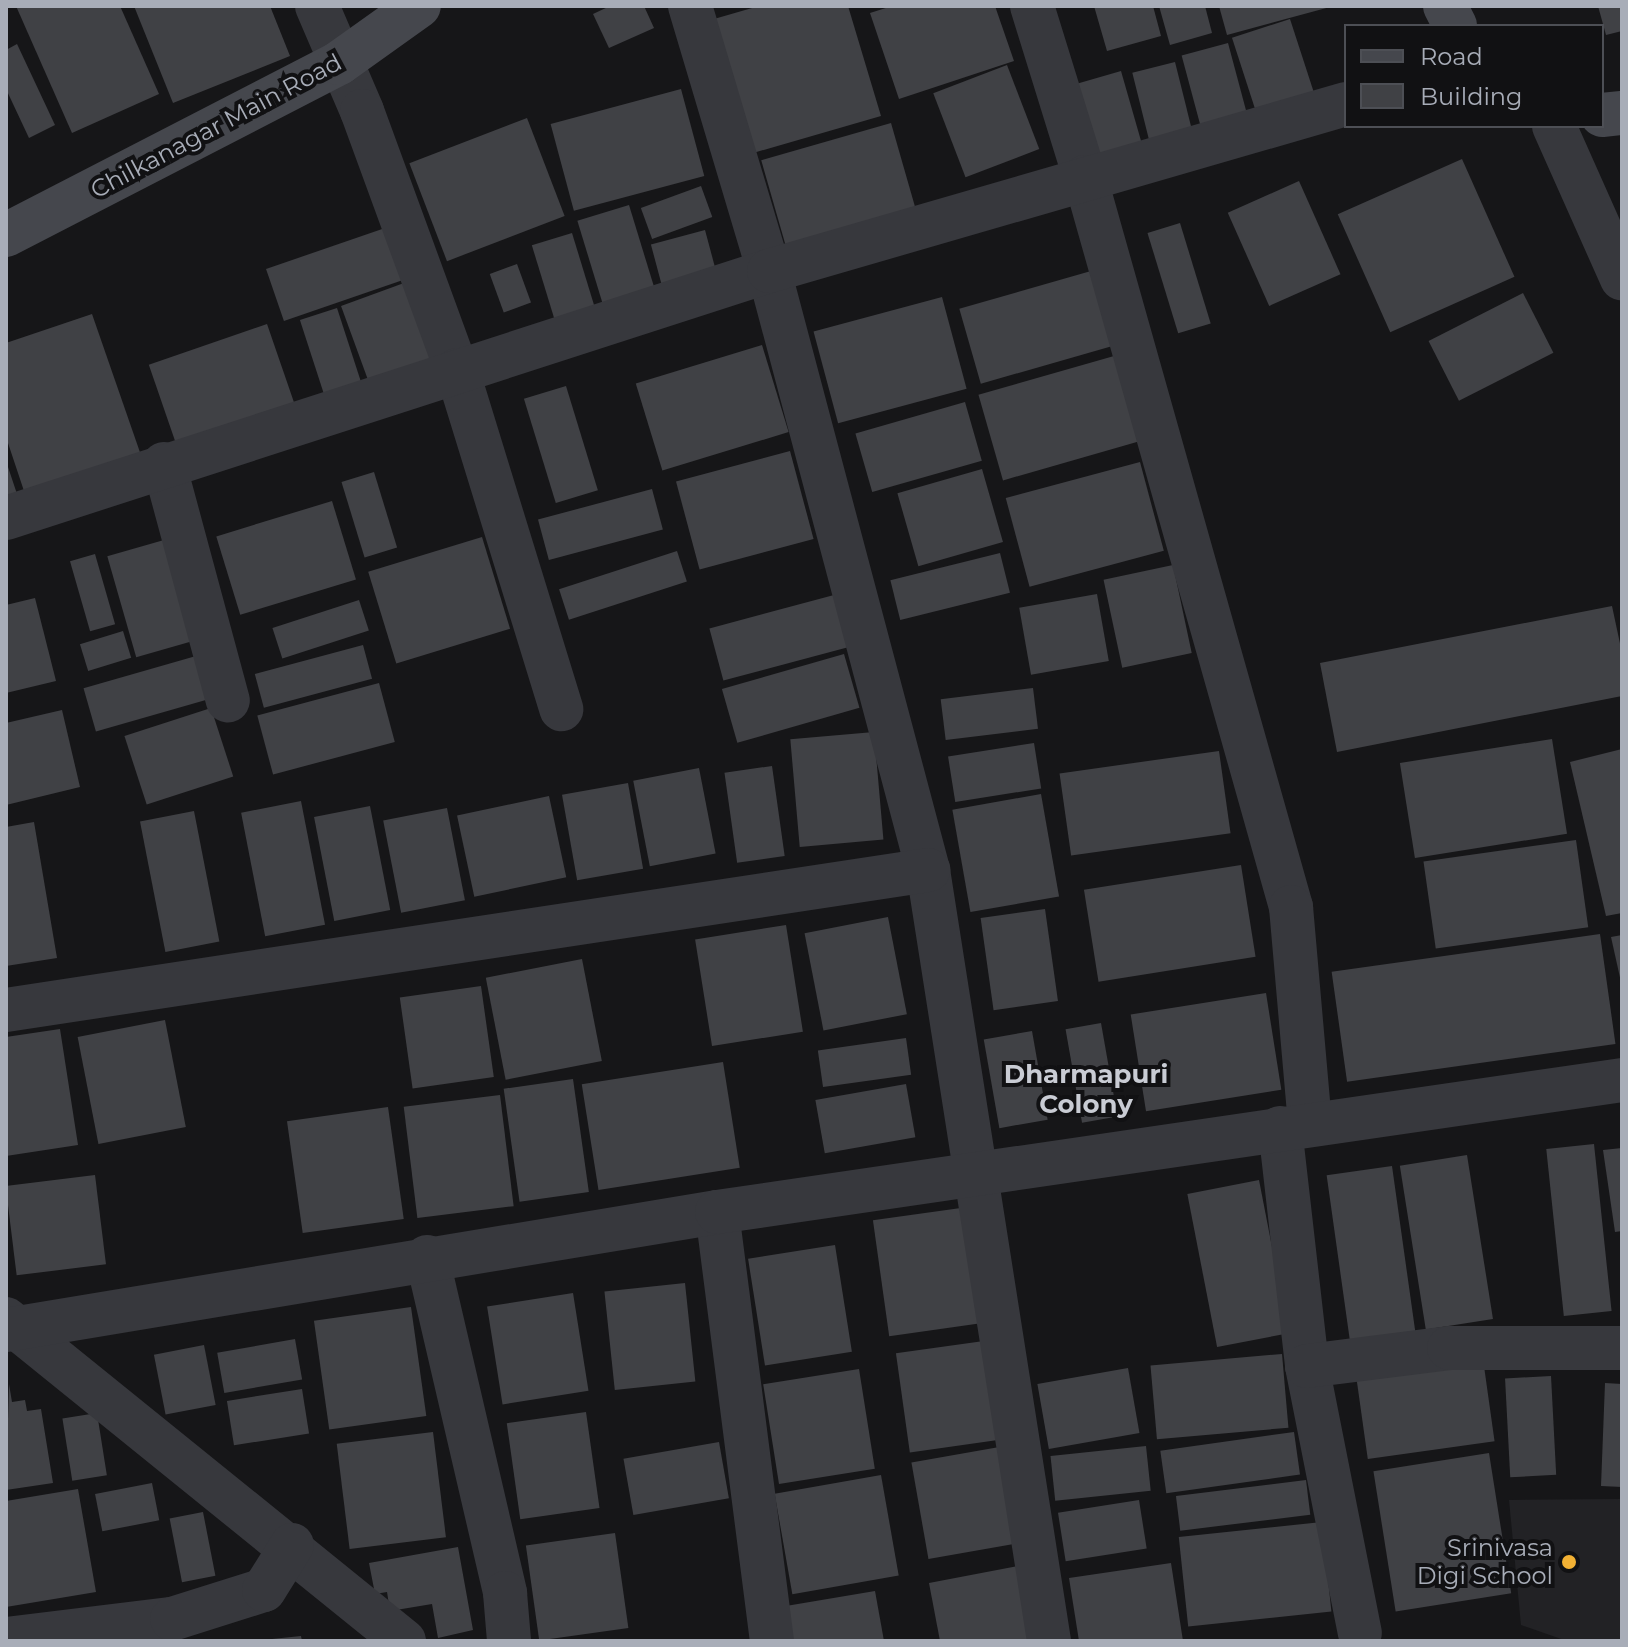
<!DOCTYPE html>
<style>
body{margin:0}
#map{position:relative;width:1628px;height:1647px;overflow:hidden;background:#161618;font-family:Montserrat,sans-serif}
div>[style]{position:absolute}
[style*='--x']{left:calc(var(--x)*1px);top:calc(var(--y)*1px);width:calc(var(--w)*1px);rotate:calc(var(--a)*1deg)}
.built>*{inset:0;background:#222225}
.building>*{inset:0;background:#404145;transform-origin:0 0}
.minor>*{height:44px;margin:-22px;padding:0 22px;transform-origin:22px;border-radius:22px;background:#37383d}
.secondary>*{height:44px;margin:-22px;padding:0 22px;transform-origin:22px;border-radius:22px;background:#45474d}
.dots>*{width:22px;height:22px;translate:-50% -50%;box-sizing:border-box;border:4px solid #111113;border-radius:50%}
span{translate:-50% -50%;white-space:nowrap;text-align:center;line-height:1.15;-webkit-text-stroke:8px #111113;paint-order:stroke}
.street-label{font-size:24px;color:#a8adb8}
.poi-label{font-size:24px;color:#a8adb8}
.right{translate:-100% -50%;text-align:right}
.neighbourhood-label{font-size:26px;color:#c9ccd4;font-weight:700}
.frame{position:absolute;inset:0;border:8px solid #a8adb8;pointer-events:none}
.legend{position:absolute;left:1344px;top:24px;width:260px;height:104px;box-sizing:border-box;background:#111113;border:2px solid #4d4f55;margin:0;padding:10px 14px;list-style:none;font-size:24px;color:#a8adb8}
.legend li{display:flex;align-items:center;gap:16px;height:40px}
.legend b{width:40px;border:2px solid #4d4f55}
</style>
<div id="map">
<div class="built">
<i style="clip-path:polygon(1622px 1499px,1622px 1641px,1567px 1641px,1521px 1625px,1509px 1500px)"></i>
</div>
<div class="building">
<i style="clip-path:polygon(16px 6px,120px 6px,159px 94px,72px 133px)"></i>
<i style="clip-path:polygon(134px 6px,270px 6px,290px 56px,173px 103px)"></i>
<i style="clip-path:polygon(610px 6px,644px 6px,654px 28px,609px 48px,593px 14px)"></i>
<i style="clip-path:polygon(759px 6px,848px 6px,881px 116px,753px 153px,714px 19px)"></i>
<i style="clip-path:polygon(892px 6px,995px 6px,1014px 61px,899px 99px,870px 13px)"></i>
<i style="clip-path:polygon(1094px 6px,1153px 6px,1161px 36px,1107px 51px)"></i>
<i style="clip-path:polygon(1159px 6px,1205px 6px,1212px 33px,1170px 45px)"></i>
<i style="clip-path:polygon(1219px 6px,1329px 6px,1330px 7px,1227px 35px)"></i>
<i style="clip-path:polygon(1598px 6px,1622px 6px,1622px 31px,1606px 35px)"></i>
<i style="left:1290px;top:19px;width:86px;height:61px;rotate:72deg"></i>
<i style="left:1228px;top:43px;width:84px;height:48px;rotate:75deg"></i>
<i style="clip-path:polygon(17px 44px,55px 125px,29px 138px,6px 89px,6px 50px)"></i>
<i style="left:1175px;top:62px;width:75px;height:44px;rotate:76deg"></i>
<i style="left:1007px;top:65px;width:90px;height:79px;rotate:69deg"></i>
<i style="left:1121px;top:71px;width:79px;height:45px;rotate:74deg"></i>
<i style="left:681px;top:89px;width:90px;height:135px;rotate:75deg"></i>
<i style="left:527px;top:118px;width:105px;height:126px;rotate:69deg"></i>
<i style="left:891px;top:123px;width:97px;height:135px;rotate:74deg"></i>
<i style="left:1462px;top:159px;width:129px;height:136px;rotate:66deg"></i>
<i style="left:1299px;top:181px;width:102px;height:78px;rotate:66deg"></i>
<i style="left:701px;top:186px;width:33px;height:64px;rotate:70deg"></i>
<i style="left:629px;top:205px;width:95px;height:54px;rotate:73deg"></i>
<i style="left:1180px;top:223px;width:105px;height:34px;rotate:73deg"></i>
<i style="left:388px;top:227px;width:55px;height:129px;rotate:71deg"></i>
<i style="left:705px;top:230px;width:54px;height:56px;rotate:75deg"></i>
<i style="left:572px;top:233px;width:79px;height:42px;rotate:73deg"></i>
<i style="left:517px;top:264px;width:41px;height:29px;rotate:70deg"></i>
<i style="left:1091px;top:271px;width:78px;height:137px;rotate:74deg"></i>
<i style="left:404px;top:283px;width:84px;height:67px;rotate:70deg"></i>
<i style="left:1523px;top:293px;width:67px;height:106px;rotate:63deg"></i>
<i style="left:942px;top:297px;width:95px;height:133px;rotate:75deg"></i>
<i style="left:337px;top:308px;width:83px;height:39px;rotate:72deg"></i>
<i style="clip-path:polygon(92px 314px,143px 461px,27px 500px,6px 437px,6px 343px)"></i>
<i style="left:267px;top:324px;width:91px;height:125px;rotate:71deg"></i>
<i style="left:762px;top:345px;width:91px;height:132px;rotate:73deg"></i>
<i style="left:1114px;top:356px;width:89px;height:141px;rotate:74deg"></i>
<i style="left:566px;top:386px;width:109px;height:44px;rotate:73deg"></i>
<i style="left:965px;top:402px;width:61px;height:114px;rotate:74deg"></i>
<i style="left:790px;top:451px;width:91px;height:118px;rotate:75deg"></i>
<i style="clip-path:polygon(6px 461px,20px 503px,6px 507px)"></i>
<i style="left:1140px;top:462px;width:92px;height:139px;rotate:75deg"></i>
<i style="left:982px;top:469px;width:76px;height:88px;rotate:74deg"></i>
<i style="left:374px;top:472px;width:79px;height:34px;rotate:73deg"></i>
<i style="left:652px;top:489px;width:42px;height:118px;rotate:75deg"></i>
<i style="left:332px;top:501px;width:82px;height:121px;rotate:73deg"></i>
<i style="left:482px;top:537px;width:96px;height:119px;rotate:73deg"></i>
<i style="left:164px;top:540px;width:105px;height:59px;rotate:74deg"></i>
<i style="left:677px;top:551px;width:32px;height:124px;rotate:72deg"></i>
<i style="left:1000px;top:553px;width:41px;height:113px;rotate:76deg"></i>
<i style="left:95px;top:554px;width:73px;height:26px;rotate:74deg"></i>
<i style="left:1173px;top:565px;width:90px;height:71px;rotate:78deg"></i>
<i style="left:1097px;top:594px;width:68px;height:79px;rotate:80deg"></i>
<i style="left:834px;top:595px;width:54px;height:129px;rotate:75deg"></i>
<i style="clip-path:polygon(35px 598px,56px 681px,6px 693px,6px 605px)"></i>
<i style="left:359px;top:600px;width:32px;height:91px;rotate:72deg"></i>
<i style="clip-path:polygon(1612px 606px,1622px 653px,1622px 696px,1337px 752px,1320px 663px)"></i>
<i style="left:123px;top:631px;width:28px;height:45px;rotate:73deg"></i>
<i style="left:363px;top:645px;width:35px;height:112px;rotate:75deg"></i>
<i style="left:844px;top:654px;width:56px;height:127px;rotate:74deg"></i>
<i style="left:196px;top:656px;width:45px;height:117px;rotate:74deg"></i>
<i style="left:379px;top:683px;width:61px;height:126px;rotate:75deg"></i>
<i style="left:1033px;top:688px;width:41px;height:93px;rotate:83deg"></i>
<i style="left:211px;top:708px;width:72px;height:91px;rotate:72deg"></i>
<i style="clip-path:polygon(62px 710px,80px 787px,6px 805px,6px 723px)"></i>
<i style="left:874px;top:732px;width:108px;height:84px;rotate:85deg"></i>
<i style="left:1552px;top:739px;width:96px;height:154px;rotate:81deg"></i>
<i style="left:1034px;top:743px;width:46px;height:87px;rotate:81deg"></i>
<i style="clip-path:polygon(1622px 749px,1622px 913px,1606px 916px,1570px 762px)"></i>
<i style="left:1219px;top:751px;width:83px;height:161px;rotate:82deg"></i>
<i style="left:772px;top:766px;width:91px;height:48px;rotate:82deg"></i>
<i style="left:699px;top:768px;width:87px;height:67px;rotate:79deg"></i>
<i style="left:628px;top:783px;width:87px;height:67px;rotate:80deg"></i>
<i style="left:1041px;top:794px;width:104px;height:90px;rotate:80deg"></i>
<i style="left:549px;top:796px;width:83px;height:94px;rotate:78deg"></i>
<i style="left:301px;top:801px;width:126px;height:61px;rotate:79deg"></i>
<i style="left:370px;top:806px;width:106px;height:57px;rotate:79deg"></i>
<i style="left:447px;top:808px;width:94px;height:65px;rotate:79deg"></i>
<i style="left:194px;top:811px;width:133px;height:55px;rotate:79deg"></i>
<i style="clip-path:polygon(34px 822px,57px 958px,6px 966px,6px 827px)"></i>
<i style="left:1576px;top:840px;width:88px;height:154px;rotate:82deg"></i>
<i style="left:1241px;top:865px;width:93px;height:159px;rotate:81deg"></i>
<i style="left:1045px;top:909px;width:93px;height:65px;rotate:82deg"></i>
<i style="left:888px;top:917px;width:99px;height:85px;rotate:79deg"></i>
<i style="left:786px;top:925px;width:108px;height:92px;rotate:81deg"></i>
<i style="left:1600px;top:934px;width:111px;height:271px;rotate:82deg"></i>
<i style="clip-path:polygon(1622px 935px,1622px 982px,1621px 982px,1611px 937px)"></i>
<i style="left:582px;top:959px;width:104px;height:98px;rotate:79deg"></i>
<i style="left:481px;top:986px;width:92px;height:82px;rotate:82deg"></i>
<i style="left:1266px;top:993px;width:98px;height:137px;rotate:81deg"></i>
<i style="left:165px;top:1020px;width:109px;height:89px;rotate:79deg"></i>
<i style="left:1101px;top:1023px;width:95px;height:36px;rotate:80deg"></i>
<i style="clip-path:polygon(60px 1029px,78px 1145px,6px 1156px,6px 1037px)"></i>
<i style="left:1032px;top:1031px;width:90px;height:49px;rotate:80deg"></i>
<i style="left:906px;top:1038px;width:37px;height:89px;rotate:82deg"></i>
<i style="left:723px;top:1062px;width:107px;height:143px;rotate:81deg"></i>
<i style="left:573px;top:1079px;width:114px;height:70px;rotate:82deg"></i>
<i style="left:906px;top:1084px;width:54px;height:92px;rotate:80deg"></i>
<i style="left:500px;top:1095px;width:112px;height:97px;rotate:83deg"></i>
<i style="left:388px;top:1107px;width:113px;height:102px;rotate:82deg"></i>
<i style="left:1594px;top:1144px;width:168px;height:48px;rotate:84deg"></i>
<i style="clip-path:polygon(1622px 1148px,1622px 1231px,1615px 1232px,1603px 1150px)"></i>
<i style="left:1467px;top:1155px;width:166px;height:68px;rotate:81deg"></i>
<i style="left:1392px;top:1166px;width:174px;height:66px;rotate:82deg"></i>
<i style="left:95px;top:1175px;width:90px;height:90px;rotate:83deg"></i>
<i style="left:1259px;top:1180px;width:156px;height:73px;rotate:79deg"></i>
<i style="left:968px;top:1207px;width:117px;height:96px;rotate:82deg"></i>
<i style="left:835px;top:1245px;width:108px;height:88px;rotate:81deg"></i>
<i style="left:685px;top:1283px;width:99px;height:81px;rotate:84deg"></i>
<i style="left:573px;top:1293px;width:99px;height:87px;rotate:81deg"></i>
<i style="left:411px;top:1307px;width:110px;height:98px;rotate:82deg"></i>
<i style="left:295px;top:1339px;width:41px;height:79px;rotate:80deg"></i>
<i style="left:991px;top:1340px;width:100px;height:96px;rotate:82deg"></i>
<i style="left:204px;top:1345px;width:61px;height:51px;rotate:79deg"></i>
<i style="left:1282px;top:1354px;width:74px;height:132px;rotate:85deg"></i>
<i style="left:1483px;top:1359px;width:83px;height:128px;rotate:82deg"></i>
<i style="left:1128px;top:1368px;width:66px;height:92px;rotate:80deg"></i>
<i style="left:859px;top:1369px;width:101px;height:97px;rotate:81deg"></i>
<i style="left:1551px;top:1376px;width:99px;height:46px;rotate:87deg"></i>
<i style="clip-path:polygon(1605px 1383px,1622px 1384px,1622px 1487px,1601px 1486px)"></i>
<i style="clip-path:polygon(9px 1384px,12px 1402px,25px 1400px,27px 1411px,41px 1409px,53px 1483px,6px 1490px)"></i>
<i style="left:302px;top:1389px;width:45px;height:76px;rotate:81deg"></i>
<i style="left:586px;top:1412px;width:97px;height:80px;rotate:82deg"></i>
<i style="left:97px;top:1413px;width:63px;height:35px;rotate:81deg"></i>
<i style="left:433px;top:1432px;width:106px;height:97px;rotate:83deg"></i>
<i style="left:1294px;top:1432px;width:43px;height:135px;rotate:82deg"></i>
<i style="left:719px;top:1442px;width:57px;height:97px;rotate:80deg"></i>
<i style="left:1005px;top:1446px;width:98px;height:95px;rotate:80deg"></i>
<i style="left:1146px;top:1446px;width:45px;height:96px;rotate:84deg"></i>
<i style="left:1489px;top:1453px;width:142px;height:117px;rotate:81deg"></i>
<i style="left:881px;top:1475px;width:102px;height:108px;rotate:80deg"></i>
<i style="left:1306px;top:1480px;width:35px;height:131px;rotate:83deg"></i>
<i style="left:152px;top:1483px;width:38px;height:58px;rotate:79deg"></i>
<i style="clip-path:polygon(78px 1489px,96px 1592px,6px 1607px,6px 1501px)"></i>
<i style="left:1139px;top:1500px;width:49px;height:82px;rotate:81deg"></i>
<i style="left:203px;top:1512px;width:65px;height:34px;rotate:79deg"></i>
<i style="left:1322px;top:1522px;width:90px;height:144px;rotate:84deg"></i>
<i style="left:615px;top:1533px;width:96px;height:90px;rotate:82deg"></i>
<i style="clip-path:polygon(458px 1547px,473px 1630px,438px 1638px,432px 1604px,390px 1611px,387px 1592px,375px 1594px,369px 1563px)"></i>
<i style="clip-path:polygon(1171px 1563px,1183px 1641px,1079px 1641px,1069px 1578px)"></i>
<i style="clip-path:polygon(1029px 1564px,1043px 1641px,940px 1641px,929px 1583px)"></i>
<i style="clip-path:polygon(875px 1591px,884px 1641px,786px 1641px,780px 1607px)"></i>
<i style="clip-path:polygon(301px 1636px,302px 1641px,272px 1641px,272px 1639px)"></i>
</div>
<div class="minor">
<i style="--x:317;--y:6;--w:114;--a:66.8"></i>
<i style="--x:362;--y:111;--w:276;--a:69.9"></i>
<i style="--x:457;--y:370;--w:355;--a:72.9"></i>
<i style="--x:690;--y:6;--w:277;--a:73.4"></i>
<i style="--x:769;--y:271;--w:620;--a:75.13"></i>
<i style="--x:928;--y:870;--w:780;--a:81.08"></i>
<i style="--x:1032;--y:6;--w:179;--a:72.8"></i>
<i style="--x:1085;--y:177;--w:759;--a:74.24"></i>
<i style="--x:1291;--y:907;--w:218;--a:85"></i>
<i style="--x:1554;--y:126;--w:167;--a:66"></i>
<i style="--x:164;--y:464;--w:245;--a:74.9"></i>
<i style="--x:6;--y:518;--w:802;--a:-17.94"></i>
<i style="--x:769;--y:271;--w:601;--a:-16.14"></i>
<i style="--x:6;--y:1010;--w:933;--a:-8.63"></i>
<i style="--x:1280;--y:1128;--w:240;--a:83.5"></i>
<i style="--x:1307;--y:1366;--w:272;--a:78.8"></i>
<i style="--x:717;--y:1212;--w:433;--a:82.7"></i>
<i style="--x:427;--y:1257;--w:345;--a:76.9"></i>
<i style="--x:505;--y:1593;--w:48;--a:85.2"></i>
<i style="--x:6;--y:1319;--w:512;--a:38.97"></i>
<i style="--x:6;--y:1330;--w:721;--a:-9.42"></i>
<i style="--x:717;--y:1212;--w:915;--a:-8.3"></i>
<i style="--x:1307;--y:1366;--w:143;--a:-7.2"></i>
<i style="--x:1449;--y:1348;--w:173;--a:0"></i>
<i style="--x:6;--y:1639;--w:167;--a:-6.9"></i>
<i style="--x:172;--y:1619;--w:96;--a:-17.5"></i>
<i style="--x:264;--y:1590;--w:53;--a:-58.1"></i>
</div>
<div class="secondary">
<i style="--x:1445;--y:6;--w:22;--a:63"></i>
<i style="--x:1602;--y:115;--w:20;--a:-6"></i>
<i style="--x:6;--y:235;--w:375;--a:-27.3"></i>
<i style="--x:339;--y:63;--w:98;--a:-35.5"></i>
</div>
<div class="dots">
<i style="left:1569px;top:1562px;background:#f2b134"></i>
</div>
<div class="street-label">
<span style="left:216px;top:126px;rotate:-28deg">Chilkanagar Main Road</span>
</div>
<div class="poi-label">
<span class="right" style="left:1553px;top:1562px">Srinivasa<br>Digi School</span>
</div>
<div class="neighbourhood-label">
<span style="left:1086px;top:1090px">Dharmapuri<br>Colony</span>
</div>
<div class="frame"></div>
<ul class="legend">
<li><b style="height:10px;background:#45474d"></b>Road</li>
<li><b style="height:22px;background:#404145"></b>Building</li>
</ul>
</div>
